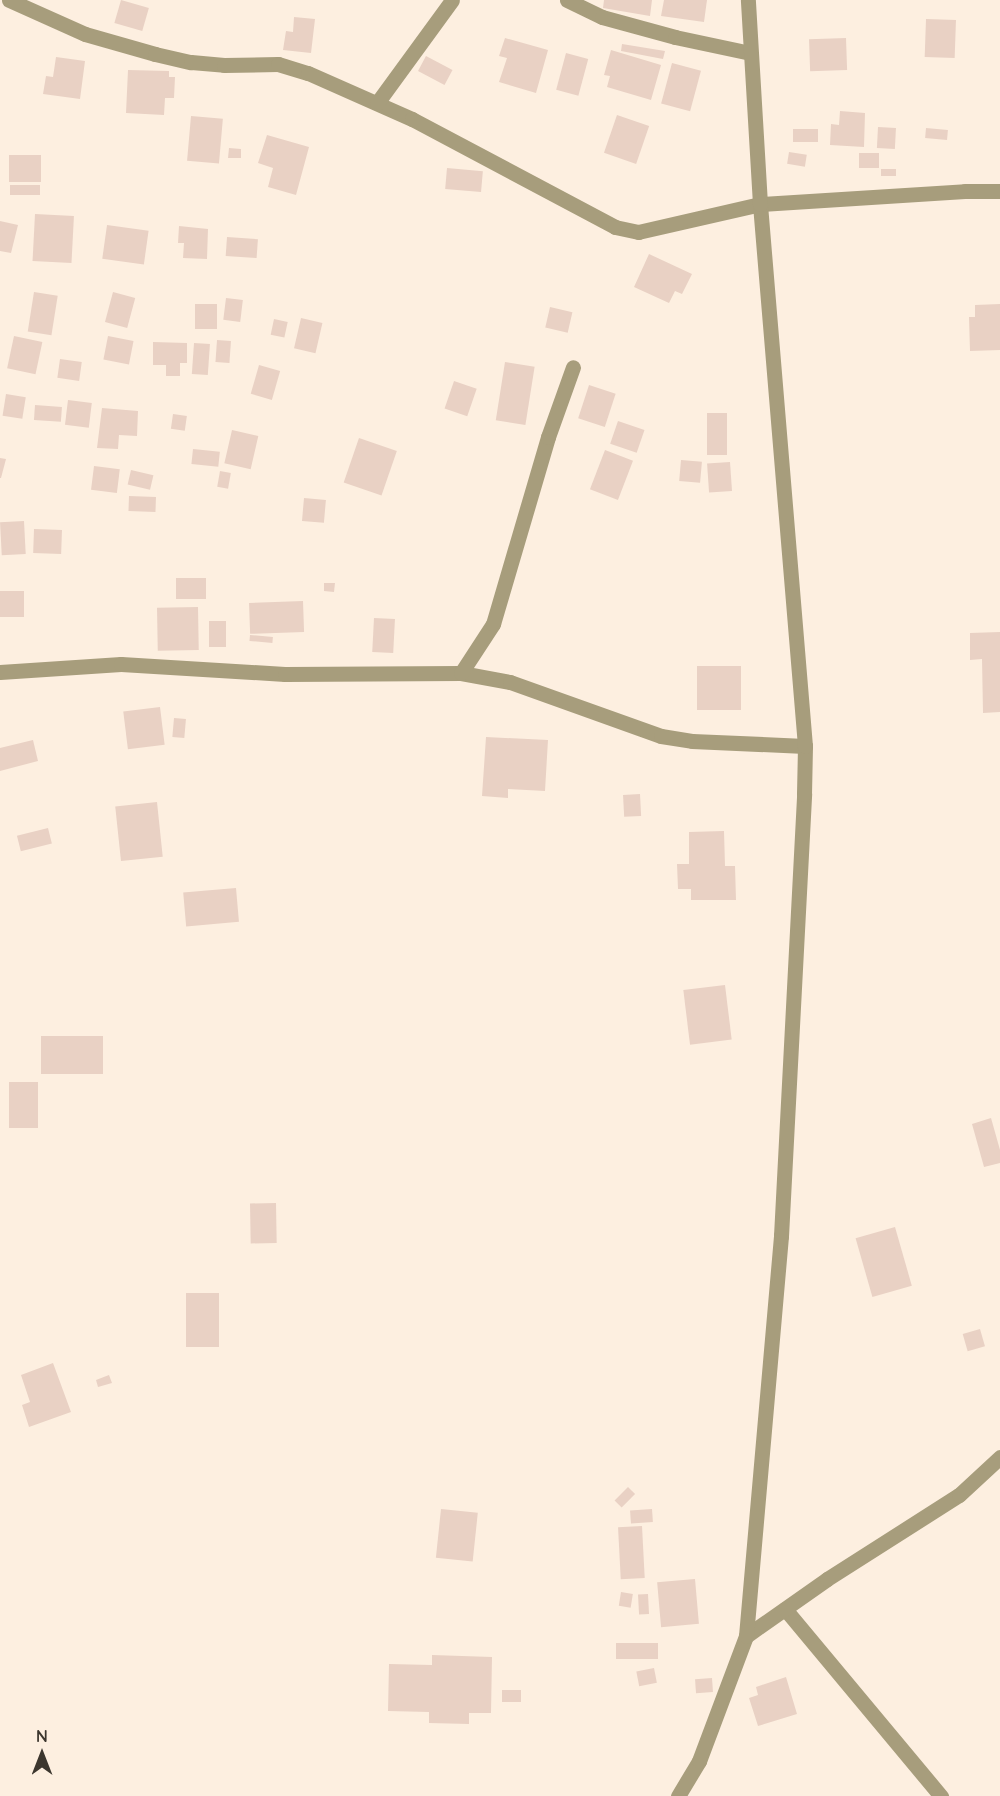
<!DOCTYPE html>
<style>
body{margin:0}
#map{position:relative;width:1000px;height:1796px;overflow:hidden;background:#fdefe0;font-family:Quicksand,sans-serif}
div>[style]{position:absolute}
[style*='--x']{left:calc(var(--x)*1px);top:calc(var(--y)*1px);width:calc(var(--w)*1px);rotate:calc(var(--a)*1deg)}
.building>*{inset:0;background:#e9d1c4;transform-origin:0 0}
.street>*{height:15px;margin:-7.5px;padding:0 7.5px;transform-origin:7.5px;border-radius:7.5px;background:#a79d7c}
span{translate:-50% -50%;white-space:nowrap;text-align:center;line-height:1.15;-webkit-text-stroke:5px #fdefe0;paint-order:stroke}
.north{position:absolute;left:12px;top:1724px;width:60px;height:60px;-webkit-text-stroke:4px #fdefe0;paint-order:stroke;rotate:0deg;font-size:16px;font-weight:700;line-height:24px;text-align:center;color:#3c362e}
.north::after{content:'';display:block;margin:auto;width:21px;height:27px;background:#3c362e;clip-path:polygon(50% 0,100% 100%,50% 72%,0 100%)}
</style>
<div id="map">
<div class="building">
<i style="left:121px;top:0;width:29px;height:24px;rotate:16deg"></i>
<i style="clip-path:polygon(604px 0,652px 0,650px 16px,603px 8px)"></i>
<i style="clip-path:polygon(664px 0,707px 0,704px 22px,661px 16px)"></i>
<i style="clip-path:polygon(294px 17px,315px 19px,311px 53px,283px 50px,286px 31px,293px 32px)"></i>
<i style="left:926px;top:19px;width:30px;height:38px;rotate:2deg"></i>
<i style="clip-path:polygon(505px 38px,548px 50px,536px 93px,499px 82px,507px 58px,499px 56px)"></i>
<i style="left:846px;top:38px;width:32px;height:37px;rotate:88deg"></i>
<i style="clip-path:polygon(622px 44px,665px 51px,663px 59px,621px 51px)"></i>
<i style="clip-path:polygon(611px 50px,661px 65px,651px 100px,607px 87px,610px 76px,604px 75px)"></i>
<i style="left:566px;top:53px;width:23px;height:38px;rotate:15deg"></i>
<i style="left:426px;top:56px;width:30px;height:17px;rotate:28deg"></i>
<i style="clip-path:polygon(56px 57px,85px 61px,80px 99px,43px 94px,46px 76px,53px 77px)"></i>
<i style="left:672px;top:63px;width:30px;height:42px;rotate:15deg"></i>
<i style="clip-path:polygon(128px 70px,169px 71px,169px 77px,175px 77px,174px 98px,165px 98px,164px 115px,126px 113px)"></i>
<i style="clip-path:polygon(840px 111px,865px 113px,864px 147px,830px 145px,831px 124px,839px 125px)"></i>
<i style="left:617px;top:115px;width:34px;height:40px;rotate:19deg"></i>
<i style="left:191px;top:116px;width:32px;height:45px;rotate:5deg"></i>
<i style="left:878px;top:127px;width:18px;height:21px;rotate:3deg"></i>
<i style="left:926px;top:128px;width:22px;height:10px;rotate:5deg"></i>
<i style="left:818px;top:129px;width:13px;height:25px;rotate:90deg"></i>
<i style="clip-path:polygon(267px 135px,309px 147px,296px 195px,268px 187px,273px 168px,258px 163px)"></i>
<i style="clip-path:polygon(229px 148px,241px 149px,241px 158px,228px 158px)"></i>
<i style="left:789px;top:152px;width:18px;height:12px;rotate:9deg"></i>
<i style="left:859px;top:153px;width:20px;height:15px"></i>
<i style="left:9px;top:155px;width:32px;height:27px"></i>
<i style="left:447px;top:168px;width:36px;height:21px;rotate:5deg"></i>
<i style="left:881px;top:169px;width:15px;height:7px"></i>
<i style="left:40px;top:185px;width:10px;height:30px;rotate:90deg"></i>
<i style="left:35px;top:214px;width:39px;height:47px;rotate:3deg"></i>
<i style="clip-path:polygon(0 221px,18px 225px,11px 253px,0 251px)"></i>
<i style="left:107px;top:225px;width:42px;height:34px;rotate:8deg"></i>
<i style="clip-path:polygon(179px 226px,208px 229px,207px 259px,183px 258px,184px 243px,178px 243px)"></i>
<i style="left:227px;top:237px;width:31px;height:19px;rotate:4deg"></i>
<i style="clip-path:polygon(649px 254px,692px 274px,682px 294px,675px 291px,669px 303px,634px 287px)"></i>
<i style="left:34px;top:292px;width:24px;height:40px;rotate:9deg"></i>
<i style="left:113px;top:292px;width:23px;height:31px;rotate:15deg"></i>
<i style="left:226px;top:298px;width:17px;height:22px;rotate:7deg"></i>
<i style="left:195px;top:304px;width:22px;height:25px"></i>
<i style="clip-path:polygon(1000px 304px,1000px 350px,970px 351px,969px 317px,975px 317px,975px 305px)"></i>
<i style="left:550px;top:307px;width:23px;height:21px;rotate:13deg"></i>
<i style="left:301px;top:318px;width:22px;height:31px;rotate:13deg"></i>
<i style="left:274px;top:319px;width:14px;height:16px;rotate:12deg"></i>
<i style="left:14px;top:336px;width:29px;height:33px;rotate:12deg"></i>
<i style="left:108px;top:336px;width:26px;height:24px;rotate:11deg"></i>
<i style="left:217px;top:340px;width:14px;height:22px;rotate:4deg"></i>
<i style="clip-path:polygon(153px 342px,187px 343px,187px 363px,180px 363px,180px 376px,166px 376px,166px 365px,153px 365px)"></i>
<i style="left:194px;top:343px;width:16px;height:31px;rotate:4deg"></i>
<i style="left:60px;top:359px;width:22px;height:19px;rotate:8deg"></i>
<i style="left:505px;top:362px;width:30px;height:59px;rotate:9deg"></i>
<i style="left:259px;top:365px;width:22px;height:30px;rotate:16deg"></i>
<i style="left:454px;top:381px;width:24px;height:29px;rotate:19deg"></i>
<i style="left:589px;top:385px;width:28px;height:35px;rotate:18deg"></i>
<i style="left:6px;top:394px;width:20px;height:22px;rotate:9deg"></i>
<i style="left:68px;top:400px;width:24px;height:25px;rotate:7deg"></i>
<i style="left:35px;top:405px;width:27px;height:15px;rotate:4deg"></i>
<i style="clip-path:polygon(102px 408px,138px 411px,137px 436px,119px 435px,118px 449px,97px 448px)"></i>
<i style="left:707px;top:413px;width:20px;height:42px"></i>
<i style="left:173px;top:414px;width:14px;height:15px;rotate:8deg"></i>
<i style="left:618px;top:421px;width:28px;height:24px;rotate:19deg"></i>
<i style="left:232px;top:430px;width:27px;height:34px;rotate:13deg"></i>
<i style="left:359px;top:438px;width:40px;height:47px;rotate:19deg"></i>
<i style="left:193px;top:449px;width:27px;height:15px;rotate:6deg"></i>
<i style="left:605px;top:450px;width:30px;height:42px;rotate:21deg"></i>
<i style="clip-path:polygon(0 458px,6px 459px,1px 478px,0 478px)"></i>
<i style="left:681px;top:460px;width:21px;height:21px;rotate:5deg"></i>
<i style="left:730px;top:462px;width:29px;height:23px;rotate:86deg"></i>
<i style="left:94px;top:466px;width:26px;height:24px;rotate:7deg"></i>
<i style="left:131px;top:470px;width:23px;height:15px;rotate:13deg"></i>
<i style="left:220px;top:471px;width:11px;height:16px;rotate:10deg"></i>
<i style="left:129px;top:496px;width:27px;height:15px;rotate:2deg"></i>
<i style="left:304px;top:498px;width:22px;height:23px;rotate:5deg"></i>
<i style="left:24px;top:521px;width:33px;height:24px;rotate:87deg"></i>
<i style="left:34px;top:529px;width:28px;height:24px;rotate:2deg"></i>
<i style="left:176px;top:578px;width:30px;height:21px"></i>
<i style="clip-path:polygon(324px 583px,335px 583px,334px 592px,324px 591px)"></i>
<i style="left:0;top:591px;width:24px;height:26px"></i>
<i style="left:303px;top:601px;width:31px;height:54px;rotate:88deg"></i>
<i style="left:198px;top:607px;width:43px;height:41px;rotate:89deg"></i>
<i style="left:374px;top:618px;width:21px;height:34px;rotate:3deg"></i>
<i style="left:209px;top:621px;width:17px;height:26px"></i>
<i style="clip-path:polygon(1000px 632px,1000px 712px,983px 713px,982px 659px,970px 660px,970px 633px)"></i>
<i style="left:250px;top:635px;width:23px;height:6px;rotate:5deg"></i>
<i style="left:697px;top:666px;width:44px;height:44px"></i>
<i style="left:160px;top:707px;width:38px;height:37px;rotate:83deg"></i>
<i style="left:174px;top:718px;width:12px;height:19px;rotate:5deg"></i>
<i style="clip-path:polygon(486px 737px,548px 740px,545px 791px,508px 789px,508px 798px,482px 796px)"></i>
<i style="clip-path:polygon(33px 740px,38px 761px,0 771px,0 748px)"></i>
<i style="left:640px;top:794px;width:22px;height:17px;rotate:87deg"></i>
<i style="left:157px;top:802px;width:55px;height:42px;rotate:84deg"></i>
<i style="left:48px;top:828px;width:16px;height:32px;rotate:76deg"></i>
<i style="clip-path:polygon(724px 831px,725px 866px,735px 866px,736px 900px,691px 900px,691px 889px,678px 889px,677px 864px,689px 864px,689px 832px)"></i>
<i style="left:236px;top:888px;width:34px;height:53px;rotate:85deg"></i>
<i style="left:725px;top:985px;width:55px;height:42px;rotate:83deg"></i>
<i style="left:41px;top:1036px;width:62px;height:38px"></i>
<i style="left:9px;top:1082px;width:29px;height:46px"></i>
<i style="clip-path:polygon(991px 1118px,1000px 1150px,1000px 1163px,984px 1167px,972px 1124px)"></i>
<i style="left:276px;top:1203px;width:40px;height:26px;rotate:89deg"></i>
<i style="left:895px;top:1227px;width:61px;height:41px;rotate:74deg"></i>
<i style="left:186px;top:1293px;width:33px;height:54px"></i>
<i style="left:980px;top:1329px;width:18px;height:18px;rotate:74deg"></i>
<i style="clip-path:polygon(53px 1363px,71px 1412px,29px 1427px,22px 1405px,30px 1402px,21px 1375px)"></i>
<i style="clip-path:polygon(109px 1375px,112px 1383px,98px 1387px,96px 1380px)"></i>
<i style="left:628px;top:1487px;width:10px;height:19px;rotate:45deg"></i>
<i style="left:441px;top:1509px;width:37px;height:49px;rotate:6deg"></i>
<i style="left:652px;top:1509px;width:13px;height:22px;rotate:86deg"></i>
<i style="left:642px;top:1526px;width:52px;height:24px;rotate:87deg"></i>
<i style="left:695px;top:1579px;width:45px;height:38px;rotate:85deg"></i>
<i style="left:621px;top:1592px;width:12px;height:14px;rotate:9deg"></i>
<i style="left:648px;top:1594px;width:20px;height:10px;rotate:87deg"></i>
<i style="left:616px;top:1643px;width:42px;height:16px"></i>
<i style="clip-path:polygon(432px 1655px,492px 1657px,491px 1713px,469px 1713px,469px 1724px,429px 1723px,429px 1712px,388px 1711px,389px 1664px,432px 1665px)"></i>
<i style="left:654px;top:1668px;width:15px;height:18px;rotate:79deg"></i>
<i style="clip-path:polygon(786px 1677px,797px 1714px,758px 1726px,749px 1698px,758px 1695px,756px 1687px)"></i>
<i style="left:712px;top:1678px;width:14px;height:17px;rotate:86deg"></i>
<i style="left:521px;top:1690px;width:12px;height:19px;rotate:90deg"></i>
</div>
<div class="street">
<i style="--x:9;--y:0;--w:83;--a:24.1"></i>
<i style="--x:85;--y:34;--w:73;--a:15.9"></i>
<i style="--x:155;--y:54;--w:37;--a:13"></i>
<i style="--x:191;--y:62;--w:33;--a:5"></i>
<i style="--x:224;--y:65;--w:54;--a:-1.1"></i>
<i style="--x:278;--y:64;--w:31;--a:17"></i>
<i style="--x:308;--y:73;--w:114;--a:23.9"></i>
<i style="--x:412;--y:119;--w:230;--a:28"></i>
<i style="--x:615;--y:227;--w:24;--a:12"></i>
<i style="--x:638;--y:232;--w:125;--a:-12.9"></i>
<i style="--x:760;--y:204;--w:205;--a:-3.6"></i>
<i style="--x:965;--y:191;--w:35;--a:0"></i>
<i style="--x:567;--y:0;--w:39;--a:26"></i>
<i style="--x:602;--y:17;--w:76;--a:15.3"></i>
<i style="--x:675;--y:37;--w:77;--a:12"></i>
<i style="--x:377;--y:103;--w:127;--a:-53.9"></i>
<i style="--x:0;--y:672;--w:121;--a:-3.8"></i>
<i style="--x:121;--y:664;--w:164;--a:3.5"></i>
<i style="--x:285;--y:674;--w:176;--a:-0.3"></i>
<i style="--x:461;--y:673;--w:50;--a:10.4"></i>
<i style="--x:510;--y:682;--w:160;--a:19.7"></i>
<i style="--x:661;--y:736;--w:31;--a:9"></i>
<i style="--x:692;--y:741;--w:113;--a:2.5"></i>
<i style="--x:461;--y:673;--w:59;--a:-56.9"></i>
<i style="--x:493;--y:624;--w:195;--a:-73.6"></i>
<i style="--x:548;--y:437;--w:74;--a:-70.3"></i>
<i style="--x:785;--y:1609;--w:244;--a:50.2"></i>
<i style="--x:746;--y:1636;--w:99;--a:-35.1"></i>
<i style="--x:827;--y:1579;--w:156;--a:-32.5"></i>
<i style="--x:959;--y:1495;--w:56;--a:-42.8"></i>
<i style="--x:678;--y:1796;--w:41;--a:-59"></i>
<i style="--x:699;--y:1761;--w:134;--a:-69.4"></i>
<i style="--x:746;--y:1636;--w:402;--a:-85"></i>
<i style="--x:781;--y:1236;--w:443;--a:-87"></i>
<i style="--x:804;--y:794;--w:48;--a:-88.8"></i>
<i style="--x:805;--y:746;--w:544;--a:-94.75"></i>
<i style="--x:760;--y:204;--w:204;--a:-93.4"></i>
</div>
<div class="north">N</div>
</div>
